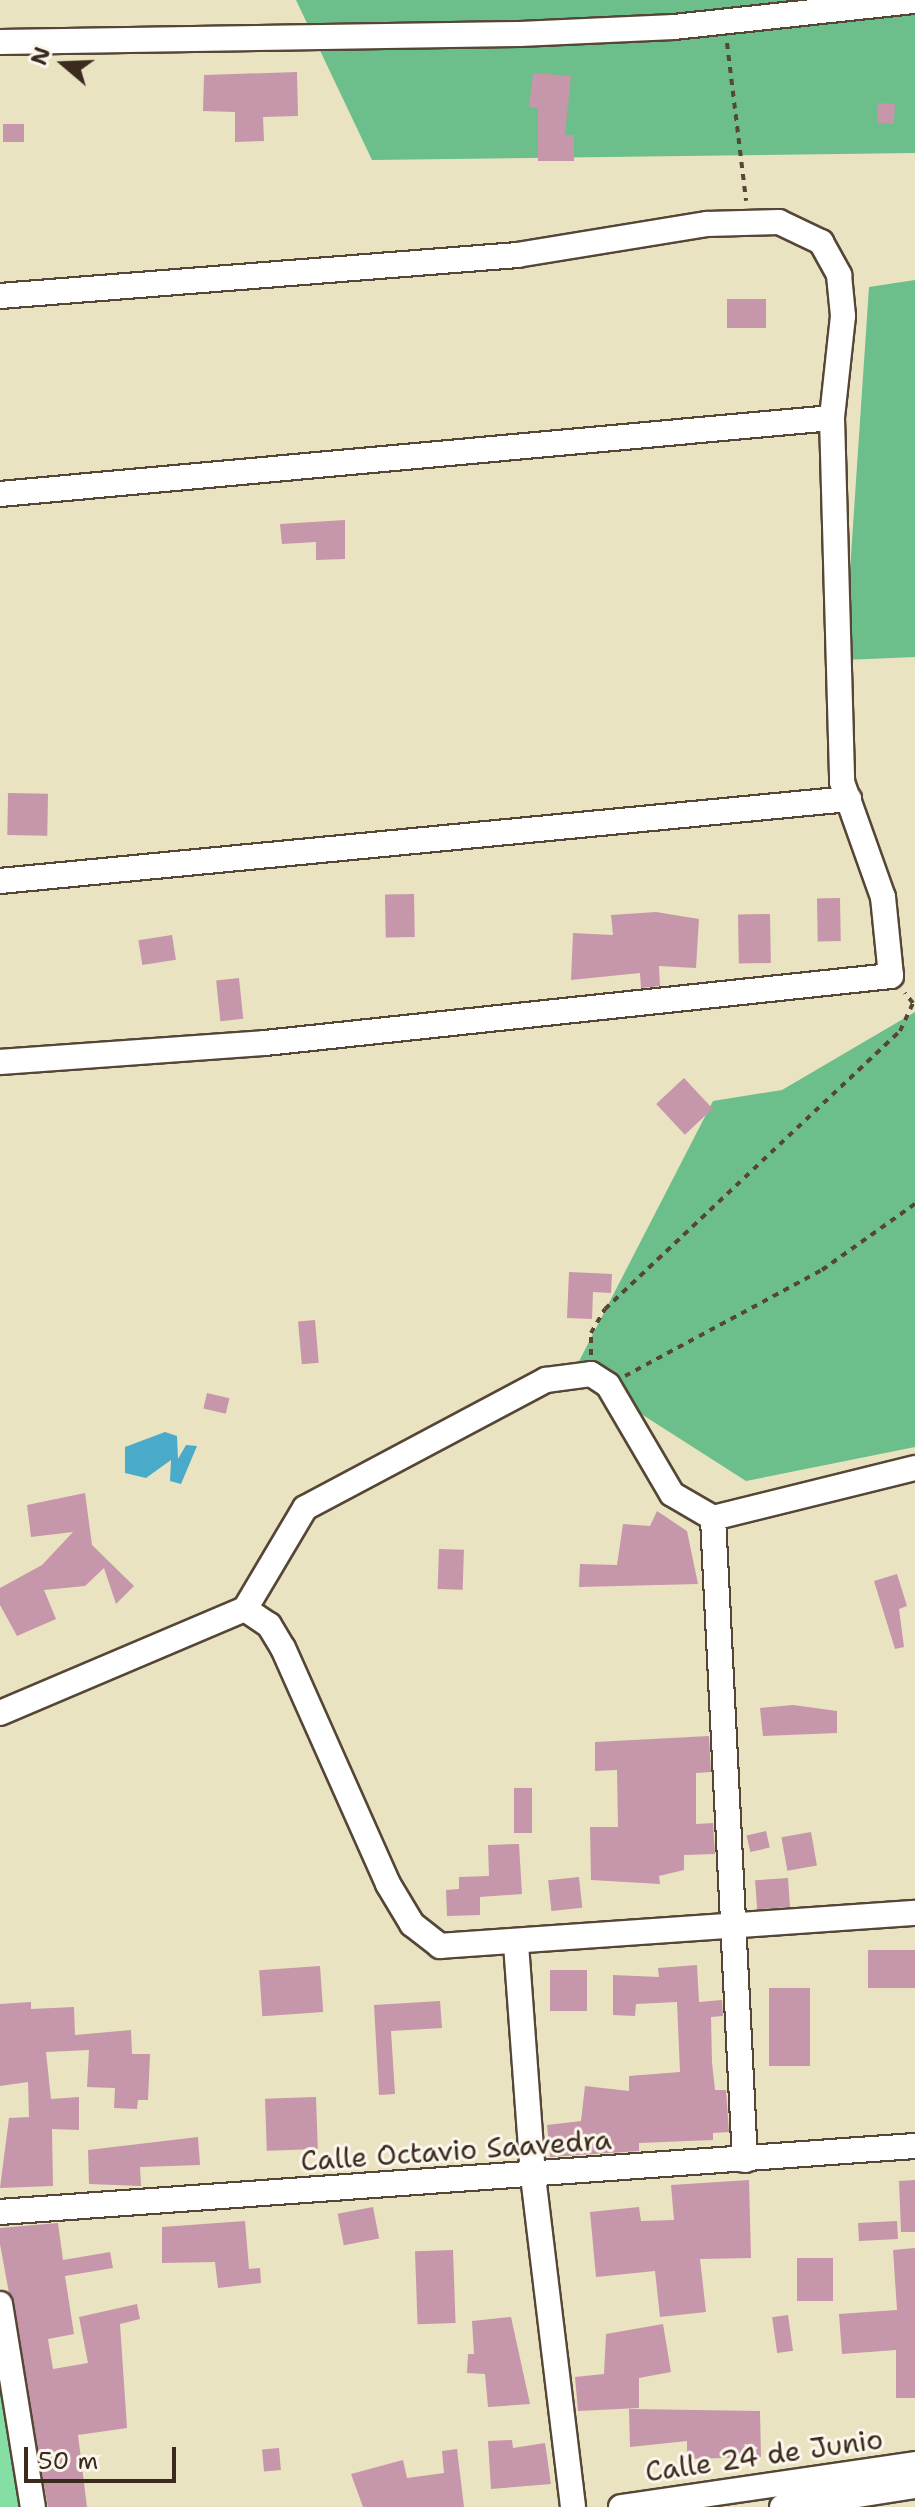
<!DOCTYPE html>
<style>
body{margin:0}
#map{position:relative;width:915px;height:2507px;overflow:hidden;background:#eae3c1;font-family:"Shantell Sans",sans-serif}
div>[style]{position:absolute}
[style*='--x']{left:calc(var(--x)*1px);top:calc(var(--y)*1px);width:calc(var(--w)*1px);rotate:calc(var(--a)*1deg)}
.green>*{inset:0;background:#85dfa5}
.forest>*{inset:0;background:#6cbe8a}
.water>*{inset:0;background:#4aaac9}
.building>*{inset:0;background:#c696aa;transform-origin:0 0}
.path>*{height:4px;margin-top:-2px;transform-origin:0;background:repeating-linear-gradient(90deg,#554636 0 6px,transparent 0 12px)}
.roads{filter:drop-shadow(2px 0 #554636) drop-shadow(-2px 0 #554636) drop-shadow(0 2px #554636) drop-shadow(0 -2px #554636)}
.minor>*{height:24px;margin:-12px;padding:0 12px;transform-origin:12px;border-radius:12px;background:#fff}
span{translate:-50% -50%;white-space:nowrap;text-align:center;line-height:1.15;-webkit-text-stroke:6px #fbf7ec;paint-order:stroke}
.street-label{font-size:28px;color:#3b2a1e}
.north{position:absolute;left:24px;top:24px;width:80px;height:80px;-webkit-text-stroke:6px #fbf7ec;paint-order:stroke;rotate:289deg;font-size:22px;font-weight:700;line-height:32px;text-align:center;color:#3b2a1e}
.north::after{content:'';display:block;margin:auto;width:28px;height:36px;background:#3b2a1e;clip-path:polygon(50% 0,100% 100%,50% 72%,0 100%)}
.scale{position:absolute;left:24px;top:2447px;width:152px;height:36px;box-sizing:border-box;border:4px solid #3b2a1e;border-top:0;padding-left:10px;font-size:24px;line-height:28px;white-space:nowrap;color:#3b2a1e;-webkit-text-stroke:6px #fbf7ec;paint-order:stroke}
</style>
<div id="map">
<div class="green">
<i style="clip-path:polygon(0 2367px,21px 2507px,0 2507px)"></i>
</div>
<div class="forest">
<i style="clip-path:polygon(296px 0,915px 0,915px 153px,372px 160px)"></i>
<i style="clip-path:polygon(915px 280px,915px 657px,844px 660px,869px 287px)"></i>
<i style="clip-path:polygon(915px 1012px,915px 1447px,746px 1481px,574px 1371px,713px 1101px,782px 1090px)"></i>
</div>
<div class="water">
<i style="clip-path:polygon(165px 1432px,177px 1436px,178px 1459px,186px 1445px,197px 1446px,181px 1484px,170px 1481px,171px 1460px,146px 1478px,125px 1473px,125px 1447px)"></i>
</div>
<div class="building">
<i style="clip-path:polygon(297px 72px,298px 116px,263px 117px,264px 141px,235px 142px,235px 112px,203px 111px,204px 75px)"></i>
<i style="clip-path:polygon(533px 73px,571px 76px,565px 135px,574px 135px,574px 161px,538px 161px,538px 108px,529px 107px)"></i>
<i style="left:878px;top:103px;width:17px;height:20px;rotate:3deg"></i>
<i style="left:24px;top:124px;width:18px;height:21px;rotate:90deg"></i>
<i style="left:766px;top:299px;width:29px;height:39px;rotate:90deg"></i>
<i style="clip-path:polygon(345px 520px,345px 559px,316px 560px,316px 542px,282px 544px,280px 524px)"></i>
<i style="left:8px;top:793px;width:40px;height:42px;rotate:1deg"></i>
<i style="left:414px;top:894px;width:43px;height:29px;rotate:89deg"></i>
<i style="left:840px;top:898px;width:43px;height:23px;rotate:89deg"></i>
<i style="clip-path:polygon(656px 912px,699px 919px,696px 968px,659px 966px,660px 986px,641px 988px,640px 973px,571px 980px,573px 933px,613px 935px,611px 915px)"></i>
<i style="left:770px;top:914px;width:49px;height:32px;rotate:89deg"></i>
<i style="left:172px;top:935px;width:25px;height:34px;rotate:81deg"></i>
<i style="left:239px;top:978px;width:41px;height:23px;rotate:84deg"></i>
<i style="left:684px;top:1078px;width:42px;height:38px;rotate:47deg"></i>
<i style="clip-path:polygon(569px 1272px,612px 1274px,611px 1293px,593px 1292px,592px 1319px,567px 1318px)"></i>
<i style="left:315px;top:1320px;width:43px;height:17px;rotate:85deg"></i>
<i style="left:207px;top:1393px;width:23px;height:16px;rotate:13deg"></i>
<i style="clip-path:polygon(85px 1493px,92px 1545px,134px 1586px,116px 1604px,104px 1568px,85px 1586px,44px 1590px,56px 1619px,17px 1636px,0 1605px,0 1588px,42px 1565px,73px 1532px,31px 1537px,27px 1505px)"></i>
<i style="clip-path:polygon(657px 1511px,687px 1531px,698px 1584px,579px 1587px,580px 1564px,617px 1565px,623px 1524px,650px 1526px)"></i>
<i style="left:439px;top:1549px;width:25px;height:40px;rotate:2deg"></i>
<i style="clip-path:polygon(897px 1574px,907px 1606px,899px 1609px,904px 1647px,895px 1649px,874px 1581px)"></i>
<i style="clip-path:polygon(793px 1705px,837px 1711px,837px 1733px,763px 1736px,760px 1708px)"></i>
<i style="clip-path:polygon(709px 1736px,711px 1772px,696px 1773px,696px 1824px,713px 1823px,715px 1854px,684px 1855px,684px 1870px,659px 1876px,660px 1884px,591px 1880px,590px 1827px,618px 1827px,617px 1770px,595px 1771px,595px 1742px)"></i>
<i style="left:514px;top:1788px;width:18px;height:45px"></i>
<i style="left:766px;top:1831px;width:17px;height:20px;rotate:77deg"></i>
<i style="left:811px;top:1832px;width:34px;height:30px;rotate:80deg"></i>
<i style="clip-path:polygon(519px 1844px,522px 1894px,480px 1897px,480px 1915px,447px 1916px,446px 1890px,459px 1889px,459px 1877px,489px 1876px,488px 1845px)"></i>
<i style="left:579px;top:1877px;width:31px;height:31px;rotate:84deg"></i>
<i style="left:788px;top:1878px;width:29px;height:33px;rotate:86deg"></i>
<i style="left:915px;top:1950px;width:38px;height:47px;rotate:90deg"></i>
<i style="clip-path:polygon(697px 1965px,699px 2002px,722px 2000px,723px 2016px,711px 2017px,712px 2062px,715px 2090px,726px 2090px,729px 2132px,713px 2133px,713px 2140px,639px 2143px,639px 2151px,550px 2157px,547px 2125px,581px 2121px,585px 2086px,629px 2091px,629px 2076px,680px 2072px,677px 2002px,636px 2004px,635px 2016px,613px 2015px,613px 1975px,659px 1977px,658px 1968px)"></i>
<i style="left:320px;top:1966px;width:46px;height:61px;rotate:86deg"></i>
<i style="left:550px;top:1970px;width:37px;height:41px"></i>
<i style="left:810px;top:1988px;width:78px;height:41px;rotate:90deg"></i>
<i style="clip-path:polygon(440px 2001px,442px 2028px,391px 2031px,395px 2094px,379px 2095px,374px 2005px)"></i>
<i style="clip-path:polygon(31px 2002px,31px 2009px,74px 2007px,75px 2035px,131px 2030px,132px 2054px,150px 2054px,148px 2100px,138px 2100px,137px 2109px,114px 2108px,115px 2088px,87px 2087px,89px 2050px,46px 2052px,51px 2099px,79px 2097px,79px 2130px,52px 2129px,53px 2186px,0 2188px,9px 2118px,29px 2117px,28px 2082px,0 2086px,0 2004px)"></i>
<i style="left:316px;top:2097px;width:52px;height:51px;rotate:88deg"></i>
<i style="clip-path:polygon(198px 2137px,200px 2165px,140px 2167px,141px 2186px,89px 2184px,88px 2150px)"></i>
<i style="clip-path:polygon(749px 2180px,751px 2258px,700px 2259px,706px 2312px,660px 2317px,655px 2271px,596px 2277px,590px 2212px,639px 2207px,641px 2221px,674px 2220px,671px 2185px)"></i>
<i style="clip-path:polygon(915px 2180px,915px 2232px,901px 2232px,899px 2181px)"></i>
<i style="left:373px;top:2207px;width:32px;height:36px;rotate:79deg"></i>
<i style="clip-path:polygon(245px 2221px,249px 2269px,260px 2268px,261px 2283px,218px 2288px,215px 2262px,162px 2263px,162px 2227px)"></i>
<i style="left:897px;top:2221px;width:18px;height:39px;rotate:87deg"></i>
<i style="clip-path:polygon(58px 2223px,63px 2260px,110px 2252px,113px 2268px,65px 2276px,74px 2334px,48px 2339px,53px 2369px,88px 2363px,79px 2317px,137px 2304px,140px 2319px,120px 2324px,127px 2428px,78px 2435px,87px 2507px,48px 2507px,0 2244px,0 2228px)"></i>
<i style="clip-path:polygon(915px 2248px,915px 2398px,896px 2398px,896px 2350px,842px 2354px,839px 2314px,897px 2310px,893px 2250px)"></i>
<i style="left:453px;top:2250px;width:73px;height:38px;rotate:88deg"></i>
<i style="left:797px;top:2258px;width:36px;height:43px"></i>
<i style="left:788px;top:2315px;width:36px;height:16px;rotate:82deg"></i>
<i style="clip-path:polygon(511px 2317px,530px 2404px,488px 2407px,485px 2374px,467px 2373px,468px 2354px,474px 2354px,472px 2321px)"></i>
<i style="clip-path:polygon(663px 2324px,671px 2372px,639px 2378px,639px 2408px,578px 2411px,575px 2377px,604px 2374px,606px 2334px)"></i>
<i style="clip-path:polygon(629px 2409px,760px 2411px,761px 2457px,687px 2459px,687px 2441px,630px 2447px)"></i>
<i style="clip-path:polygon(512px 2440px,513px 2448px,545px 2443px,551px 2484px,491px 2489px,488px 2441px)"></i>
<i style="left:279px;top:2448px;width:22px;height:17px;rotate:85deg"></i>
<i style="clip-path:polygon(457px 2449px,464px 2507px,363px 2507px,351px 2474px,403px 2460px,407px 2478px,444px 2473px,442px 2451px)"></i>
</div>
<div class="path">
<i style="--x:727;--y:43;--w:159;--a:83.1"></i>
<i style="--x:591;--y:1355;--w:22;--a:-90"></i>
<i style="--x:591;--y:1333;--w:28;--a:-60"></i>
<i style="--x:605;--y:1309;--w:405;--a:-43.3"></i>
<i style="--x:900;--y:1031;--w:31;--a:-65"></i>
<i style="--x:913;--y:1003;--w:13;--a:-129"></i>
<i style="--x:625;--y:1376;--w:224;--a:-28.3"></i>
<i style="--x:822;--y:1270;--w:114;--a:-35.4"></i>
</div>
<div class="roads">
<div class="minor">
<i style="--x:0;--y:42;--w:520;--a:-0.88"></i>
<i style="--x:520;--y:34;--w:154;--a:-2.6"></i>
<i style="--x:674;--y:27;--w:242;--a:-6.2"></i>
<i style="--x:0;--y:296;--w:519;--a:-4.53"></i>
<i style="--x:517;--y:255;--w:193;--a:-9.3"></i>
<i style="--x:707;--y:224;--w:72;--a:-1.6"></i>
<i style="--x:779;--y:222;--w:47;--a:25.5"></i>
<i style="--x:821;--y:242;--w:38;--a:61"></i>
<i style="--x:839;--y:275;--w:41;--a:84.4"></i>
<i style="--x:843;--y:316;--w:103;--a:96.2"></i>
<i style="--x:832;--y:418;--w:364;--a:88.4"></i>
<i style="--x:842;--y:782;--w:122;--a:70.4"></i>
<i style="--x:883;--y:897;--w:79;--a:84.2"></i>
<i style="--x:891;--y:976;--w:630;--a:173.89"></i>
<i style="--x:265;--y:1043;--w:266;--a:175.9"></i>
<i style="--x:0;--y:494;--w:835;--a:-5.22"></i>
<i style="--x:0;--y:881;--w:853;--a:-5.52"></i>
<i style="--x:713;--y:1518;--w:643;--a:87.15"></i>
<i style="--x:245;--y:1609;--w:29;--a:34"></i>
<i style="--x:269;--y:1625;--w:27;--a:59"></i>
<i style="--x:283;--y:1648;--w:258;--a:66"></i>
<i style="--x:388;--y:1884;--w:47;--a:59"></i>
<i style="--x:412;--y:1924;--w:36;--a:38"></i>
<i style="--x:440;--y:1946;--w:476;--a:-4"></i>
<i style="--x:0;--y:1713;--w:266;--a:-23"></i>
<i style="--x:245;--y:1609;--w:117;--a:-59.3"></i>
<i style="--x:305;--y:1508;--w:273;--a:-28"></i>
<i style="--x:546;--y:1380;--w:45;--a:-7.6"></i>
<i style="--x:591;--y:1374;--w:20;--a:33"></i>
<i style="--x:608;--y:1385;--w:126;--a:59.6"></i>
<i style="--x:672;--y:1494;--w:48;--a:30.3"></i>
<i style="--x:713;--y:1518;--w:208;--a:-13.9"></i>
<i style="--x:516;--y:1944;--w:233;--a:85.8"></i>
<i style="--x:533;--y:2176;--w:333;--a:83.1"></i>
<i style="--x:0;--y:2212;--w:917;--a:-4.13"></i>
<i style="--x:0;--y:2304;--w:206;--a:80.8"></i>
<i style="--x:621;--y:2507;--w:297;--a:-8.3"></i>
<i style="--x:782;--y:2507;--w:135;--a:-9"></i>
</div>
</div>
<div class="street-label">
<span style="left:456px;top:2150px;rotate:-4deg">Calle Octavio Saavedra</span>
<span style="left:764px;top:2455px;rotate:-8deg">Calle 24 de Junio</span>
</div>
<div class="north">N</div>
<div class="scale">50 m</div>
</div>
